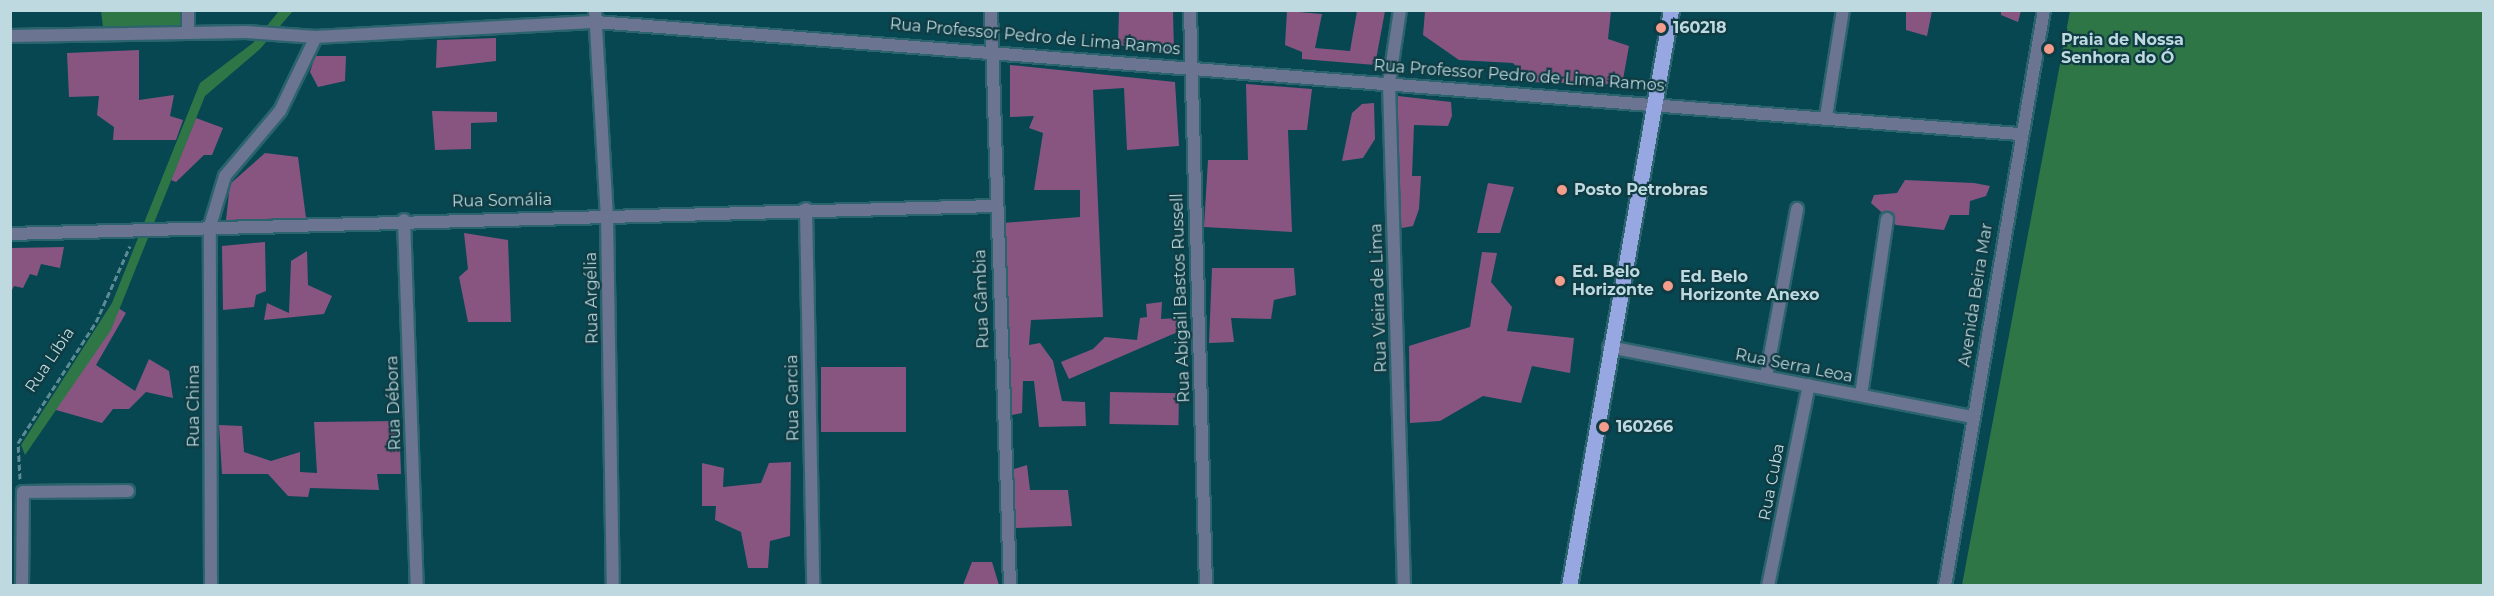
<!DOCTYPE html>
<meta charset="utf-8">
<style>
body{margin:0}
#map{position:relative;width:2494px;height:596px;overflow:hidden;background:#074751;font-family:Montserrat,sans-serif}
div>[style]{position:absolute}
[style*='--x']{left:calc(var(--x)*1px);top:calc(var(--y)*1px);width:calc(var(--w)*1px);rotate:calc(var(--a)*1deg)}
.green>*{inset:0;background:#885581;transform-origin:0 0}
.water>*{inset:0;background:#2f7647}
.path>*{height:3px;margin-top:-1.5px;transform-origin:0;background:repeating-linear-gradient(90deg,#5c8b93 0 6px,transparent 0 9px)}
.roads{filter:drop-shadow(2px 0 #2c646d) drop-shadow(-2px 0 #2c646d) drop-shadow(0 2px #2c646d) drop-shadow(0 -2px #2c646d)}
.street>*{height:12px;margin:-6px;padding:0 6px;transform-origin:6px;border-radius:6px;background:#6b7491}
.primary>*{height:15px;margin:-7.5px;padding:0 7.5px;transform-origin:7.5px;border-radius:7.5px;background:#96a7e2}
.dots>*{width:16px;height:16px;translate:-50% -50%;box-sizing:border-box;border:3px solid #0f3b43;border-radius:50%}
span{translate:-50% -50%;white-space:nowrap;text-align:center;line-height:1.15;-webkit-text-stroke:4.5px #0f3b43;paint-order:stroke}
.poi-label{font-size:16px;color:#bed9df;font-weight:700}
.left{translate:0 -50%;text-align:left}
.street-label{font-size:16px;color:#bed9df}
.frame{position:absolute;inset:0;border:12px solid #bed9df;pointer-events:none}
</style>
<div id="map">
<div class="green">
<i style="clip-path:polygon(1119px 11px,1173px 11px,1174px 53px,1118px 45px)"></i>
<i style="clip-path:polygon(1287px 11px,1322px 14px,1315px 48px,1350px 51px,1357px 11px,1385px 11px,1375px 65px,1302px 59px,1302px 52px,1285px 45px)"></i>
<i style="clip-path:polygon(1425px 11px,1611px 11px,1608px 39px,1629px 46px,1622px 85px,1530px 82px,1513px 63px,1459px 60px,1423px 35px)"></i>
<i style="clip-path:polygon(1906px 11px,1932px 11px,1927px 36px,1906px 30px)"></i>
<i style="clip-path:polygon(2001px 11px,2021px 11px,2018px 22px,2001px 15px)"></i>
<i style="clip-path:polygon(496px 38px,496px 61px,436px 68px,437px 40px)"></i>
<i style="clip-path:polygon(139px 50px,139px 100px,174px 95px,170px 116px,183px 120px,176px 140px,113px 140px,114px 127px,97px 115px,99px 96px,69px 97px,67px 53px)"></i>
<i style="clip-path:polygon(315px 56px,346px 56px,345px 81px,318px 87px,310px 72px)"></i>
<i style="clip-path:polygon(1010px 65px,1175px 82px,1179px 146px,1127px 150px,1124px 88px,1093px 90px,1103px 317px,1031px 320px,1029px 345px,1040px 343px,1053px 361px,1062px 401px,1085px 402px,1086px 426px,1039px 427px,1034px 381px,1023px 381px,1022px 413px,1012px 415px,1003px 223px,1080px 217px,1080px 190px,1034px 190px,1043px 133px,1029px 128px,1034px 116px,1010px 117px)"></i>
<i style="clip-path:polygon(1246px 84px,1312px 89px,1307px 130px,1288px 130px,1292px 232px,1204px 227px,1208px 160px,1248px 160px)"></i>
<i style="clip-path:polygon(1398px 96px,1451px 102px,1452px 116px,1448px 126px,1414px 125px,1412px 176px,1421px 176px,1419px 209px,1413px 226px,1402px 228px,1397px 217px)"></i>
<i style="clip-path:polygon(1374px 103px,1375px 139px,1363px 158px,1342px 161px,1352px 113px,1362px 104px)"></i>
<i style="clip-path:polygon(432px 111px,497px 112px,497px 122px,471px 123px,471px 149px,435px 150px)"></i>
<i style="clip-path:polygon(196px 118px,223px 128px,212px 155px,204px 155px,176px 182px,171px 180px)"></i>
<i style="clip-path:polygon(265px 153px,298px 157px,306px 218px,226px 220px,230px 184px)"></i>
<i style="clip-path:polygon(1905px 180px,1974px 183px,1990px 186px,1986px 196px,1970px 201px,1969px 215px,1950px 215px,1944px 230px,1896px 225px,1871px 203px,1874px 195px,1897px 193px)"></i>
<i style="clip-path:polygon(1488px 183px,1514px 187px,1500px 233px,1477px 233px)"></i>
<i style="clip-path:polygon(464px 233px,508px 240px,511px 322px,468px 322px,459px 277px,468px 269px)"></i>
<i style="clip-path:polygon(265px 242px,266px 291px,256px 295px,254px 307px,223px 310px,222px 246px)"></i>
<i style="clip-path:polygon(64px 247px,60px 268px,41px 264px,37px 276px,30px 274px,23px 288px,14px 286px,11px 292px,11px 248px)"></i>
<i style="clip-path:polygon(307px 251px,308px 285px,332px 296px,324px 314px,264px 320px,267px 303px,289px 313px,291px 261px)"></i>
<i style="clip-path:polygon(1482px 252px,1497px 253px,1491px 282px,1512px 307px,1507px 331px,1574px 338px,1570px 373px,1532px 366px,1521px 403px,1483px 396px,1440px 421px,1410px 423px,1409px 346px,1470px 327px)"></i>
<i style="clip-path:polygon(1212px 268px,1294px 268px,1296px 295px,1274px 300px,1271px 319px,1231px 318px,1234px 342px,1209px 343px)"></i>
<i style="clip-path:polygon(1162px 302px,1161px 319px,1179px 318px,1180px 331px,1069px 379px,1061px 362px,1093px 349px,1105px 337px,1137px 340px,1140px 318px,1147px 317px,1146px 304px)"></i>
<i style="clip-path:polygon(115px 306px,126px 313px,96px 365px,135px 391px,149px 359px,169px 371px,173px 398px,146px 392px,129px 409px,113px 409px,102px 423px,49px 408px)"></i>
<i style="left:906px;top:367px;width:65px;height:85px;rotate:90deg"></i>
<i style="left:1110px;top:392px;width:69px;height:32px;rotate:1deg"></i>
<i style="clip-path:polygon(399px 421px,401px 474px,377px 474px,379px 490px,310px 488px,308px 497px,288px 496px,268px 474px,222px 474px,219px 425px,242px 426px,244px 452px,271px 461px,300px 452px,300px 472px,317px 473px,314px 422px)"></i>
<i style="clip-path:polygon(791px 462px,790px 536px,770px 541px,768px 568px,748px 568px,741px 532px,715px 520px,716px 506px,702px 506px,702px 463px,724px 468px,723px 487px,761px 483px,769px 463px)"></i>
<i style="clip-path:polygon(1027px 465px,1030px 490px,1068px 490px,1072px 526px,1014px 528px,1011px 470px)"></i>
<i style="clip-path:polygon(972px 562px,992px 562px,999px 585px,963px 585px)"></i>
</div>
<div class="water">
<i style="clip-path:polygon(101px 11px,183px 11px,184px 29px,103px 27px)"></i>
<i style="clip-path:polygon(279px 11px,293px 11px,260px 49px,205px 96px,111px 330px,25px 455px,21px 445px,112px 303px,200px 83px,253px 43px)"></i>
<i style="clip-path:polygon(2070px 11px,2483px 11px,2483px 585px,1962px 585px)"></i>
</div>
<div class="path">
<i style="--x:20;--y:479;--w:36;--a:-93"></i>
<i style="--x:18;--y:443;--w:144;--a:-57.2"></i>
<i style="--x:96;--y:322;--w:83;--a:-65.9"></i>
</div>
<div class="roads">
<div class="street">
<i style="--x:188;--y:10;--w:23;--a:90"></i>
<i style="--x:595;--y:10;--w:206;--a:86.7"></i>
<i style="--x:607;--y:216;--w:370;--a:89.1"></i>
<i style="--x:991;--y:10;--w:576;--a:88.11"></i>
<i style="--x:1190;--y:10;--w:576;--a:88.41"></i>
<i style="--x:1400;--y:10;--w:75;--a:98.5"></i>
<i style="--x:1389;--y:84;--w:502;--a:88.29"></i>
<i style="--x:10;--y:36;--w:236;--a:-1"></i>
<i style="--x:246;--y:32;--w:70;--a:4.1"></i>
<i style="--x:316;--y:37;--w:280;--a:-3.1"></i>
<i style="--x:596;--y:22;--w:1427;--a:4.5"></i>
<i style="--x:1826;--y:117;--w:108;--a:-81"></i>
<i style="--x:806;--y:209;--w:377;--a:88.9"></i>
<i style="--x:404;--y:220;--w:366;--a:88"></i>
<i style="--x:10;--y:234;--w:985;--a:-1.63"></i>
<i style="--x:1609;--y:347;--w:371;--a:10.9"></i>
<i style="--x:1766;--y:377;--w:171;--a:-79.5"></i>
<i style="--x:1861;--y:395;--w:178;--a:-81.6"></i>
<i style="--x:22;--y:586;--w:94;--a:-89.4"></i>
<i style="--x:23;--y:492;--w:105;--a:-0.5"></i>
<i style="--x:211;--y:586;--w:360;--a:-90.2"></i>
<i style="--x:210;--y:226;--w:52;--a:-73.3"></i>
<i style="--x:225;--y:176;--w:85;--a:-49.8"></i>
<i style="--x:280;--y:111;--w:82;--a:-64.1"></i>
<i style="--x:1768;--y:586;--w:205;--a:-78.5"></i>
<i style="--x:1945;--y:586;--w:584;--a:-80.25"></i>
</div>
<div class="primary">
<i style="--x:1569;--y:586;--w:585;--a:-79.96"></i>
</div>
</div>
<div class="dots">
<i style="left:1661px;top:28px;background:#f49d8c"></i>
<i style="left:2049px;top:49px;background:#f49d8c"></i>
<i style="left:1562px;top:190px;background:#f49d8c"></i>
<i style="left:1560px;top:281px;background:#f49d8c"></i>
<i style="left:1668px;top:286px;background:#f49d8c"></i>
<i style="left:1604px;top:427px;background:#f49d8c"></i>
</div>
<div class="poi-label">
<span class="left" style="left:1673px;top:28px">160218</span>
<span class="left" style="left:2061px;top:49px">Praia de Nossa<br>Senhora do Ó</span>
<span class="left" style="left:1574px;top:190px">Posto Petrobras</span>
<span class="left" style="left:1572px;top:281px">Ed. Belo<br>Horizonte</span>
<span class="left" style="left:1680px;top:286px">Ed. Belo<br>Horizonte Anexo</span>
<span class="left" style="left:1616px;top:427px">160266</span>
</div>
<div class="street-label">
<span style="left:1035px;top:37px;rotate:5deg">Rua Professor Pedro de Lima Ramos</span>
<span style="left:1519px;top:76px;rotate:4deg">Rua Professor Pedro de Lima Ramos</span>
<span style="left:502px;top:201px;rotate:-1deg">Rua Somália</span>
<span style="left:1976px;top:295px;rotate:-81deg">Avenida Beira Mar</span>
<span style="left:592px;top:298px;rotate:-91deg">Rua Argélia</span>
<span style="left:1181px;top:298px;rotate:-92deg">Rua Abigail Bastos Russell</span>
<span style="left:1379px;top:298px;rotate:-92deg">Rua Vieira de Lima</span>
<span style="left:982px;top:299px;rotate:-92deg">Rua Gâmbia</span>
<span style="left:50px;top:360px;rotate:-56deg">Rua Líbia</span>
<span style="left:1794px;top:366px;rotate:11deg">Rua Serra Leoa</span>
<span style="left:793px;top:398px;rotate:-91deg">Rua Garcia</span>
<span style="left:394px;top:403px;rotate:-92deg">Rua Débora</span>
<span style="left:194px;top:406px;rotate:-90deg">Rua China</span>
<span style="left:1772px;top:482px;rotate:-79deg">Rua Cuba</span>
</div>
<div class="frame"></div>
</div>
